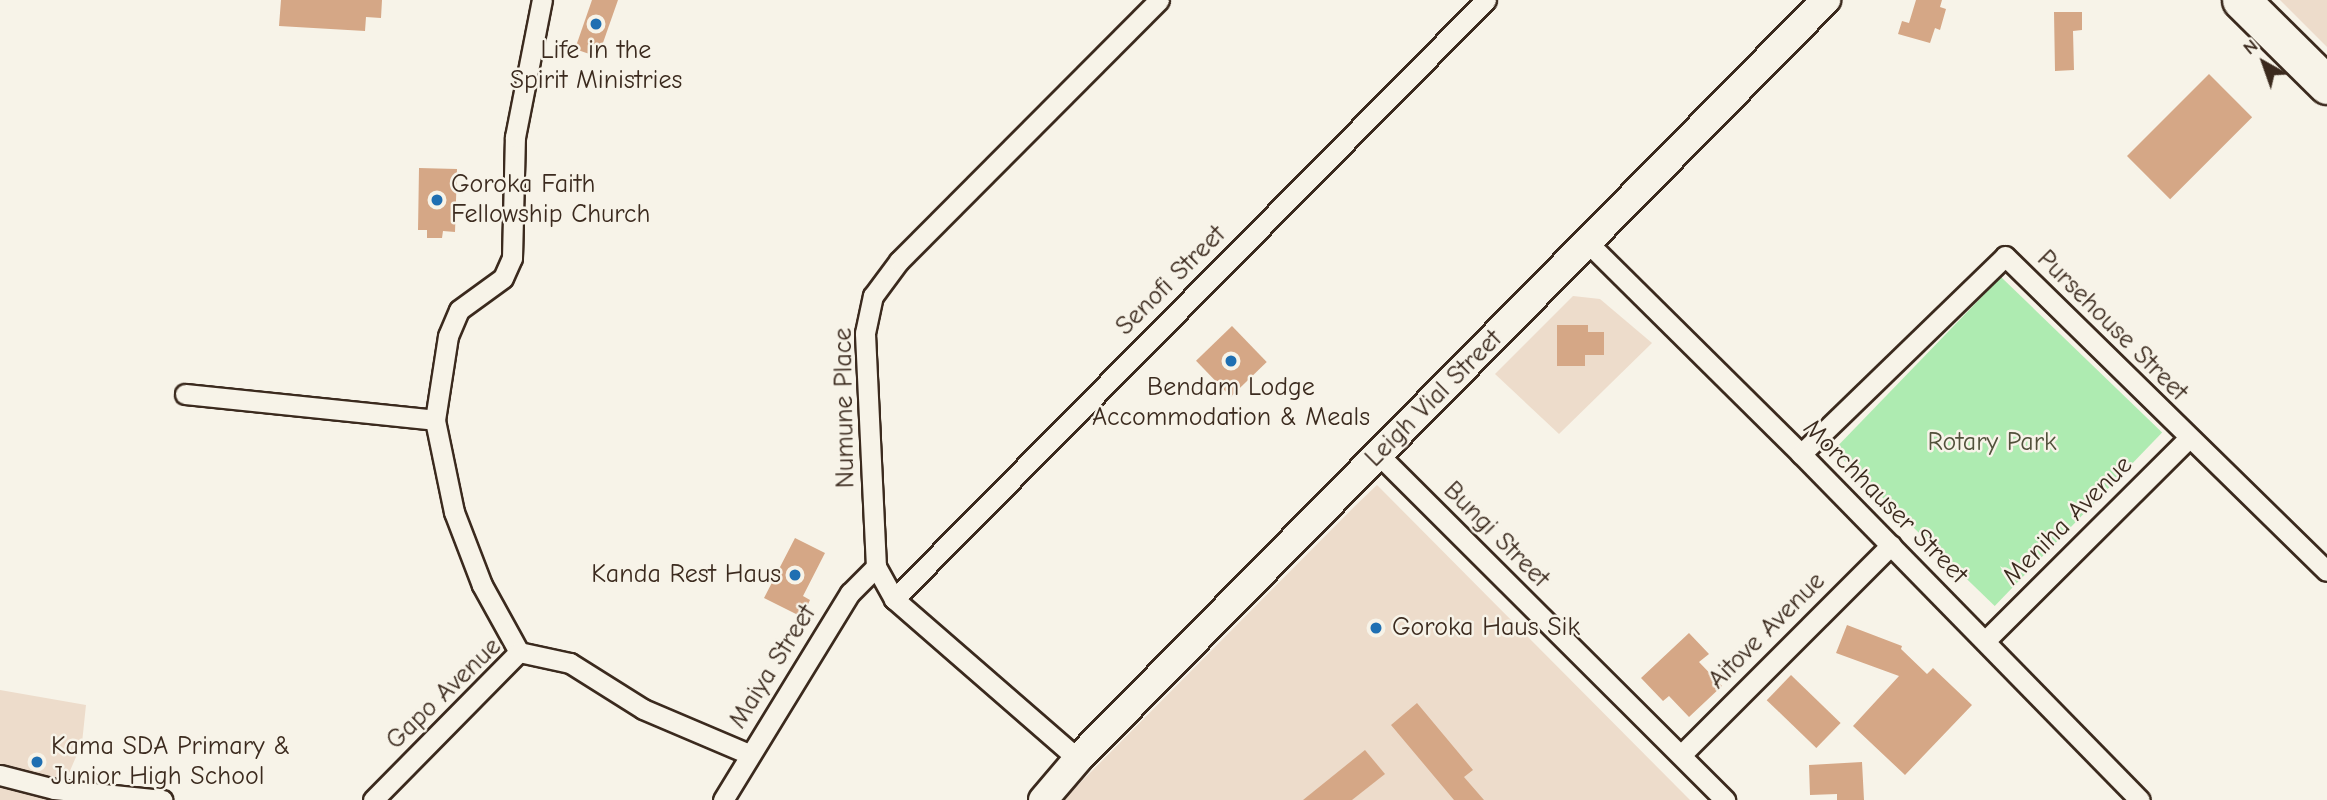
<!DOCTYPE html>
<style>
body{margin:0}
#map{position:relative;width:2327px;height:800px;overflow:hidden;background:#f7f3e8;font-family:"Comic Neue",sans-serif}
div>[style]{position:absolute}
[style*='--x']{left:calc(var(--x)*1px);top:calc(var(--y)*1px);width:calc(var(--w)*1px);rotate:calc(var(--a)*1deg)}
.built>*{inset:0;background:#eddccb}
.green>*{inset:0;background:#aeebb1;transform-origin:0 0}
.building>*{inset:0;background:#d5a786;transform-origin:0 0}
.roads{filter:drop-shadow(2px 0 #3b2a1e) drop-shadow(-2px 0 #3b2a1e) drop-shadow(0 2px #3b2a1e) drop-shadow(0 -2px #3b2a1e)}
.street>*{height:19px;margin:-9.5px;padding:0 9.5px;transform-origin:9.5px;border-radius:9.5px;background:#f7f3e8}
.secondary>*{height:28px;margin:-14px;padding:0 14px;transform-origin:14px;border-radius:14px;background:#f7f3e8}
.highway>*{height:37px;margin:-18.5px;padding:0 18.5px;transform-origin:18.5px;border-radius:18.5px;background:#f7f3e8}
.dots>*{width:19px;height:19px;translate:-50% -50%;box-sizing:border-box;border:4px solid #f7f3e8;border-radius:50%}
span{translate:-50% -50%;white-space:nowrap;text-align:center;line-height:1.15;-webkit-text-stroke:5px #f7f3e8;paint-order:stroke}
.poi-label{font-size:26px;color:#3b2a1e}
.left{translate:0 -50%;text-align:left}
.right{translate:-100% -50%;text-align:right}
.street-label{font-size:26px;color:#3b2a1e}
.park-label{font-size:26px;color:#52513b}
.north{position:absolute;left:2229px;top:28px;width:70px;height:70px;-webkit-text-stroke:5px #f7f3e8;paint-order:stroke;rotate:320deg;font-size:19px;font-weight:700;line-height:28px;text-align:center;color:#3b2a1e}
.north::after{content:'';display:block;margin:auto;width:24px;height:32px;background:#3b2a1e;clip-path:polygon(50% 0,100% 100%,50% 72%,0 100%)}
</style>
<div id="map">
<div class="built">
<i style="clip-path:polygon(2280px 0,2327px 0,2327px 47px)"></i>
<i style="clip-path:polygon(1573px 296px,1600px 299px,1652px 343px,1559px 434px,1495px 374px)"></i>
<i style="clip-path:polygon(1377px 485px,1690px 800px,1063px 800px,1356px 505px)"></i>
<i style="clip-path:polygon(0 690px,86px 705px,82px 743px,66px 780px,71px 800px,0 800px)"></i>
</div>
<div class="green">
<i style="left:2001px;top:277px;width:224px;height:241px;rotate:44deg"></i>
</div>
<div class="building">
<i style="clip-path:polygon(281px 0,382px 0,381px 18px,366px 17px,365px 31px,279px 26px)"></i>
<i style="clip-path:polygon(592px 0,618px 0,598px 57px,575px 49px)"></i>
<i style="clip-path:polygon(1916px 0,1942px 0,1940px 7px,1946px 9px,1940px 30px,1935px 28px,1930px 43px,1898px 34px,1902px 21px,1909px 23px)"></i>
<i style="clip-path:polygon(2054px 12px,2082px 12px,2082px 30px,2073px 31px,2074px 70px,2055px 71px)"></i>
<i style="left:2209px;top:74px;width:61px;height:116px;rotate:45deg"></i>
<i style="clip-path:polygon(419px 168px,457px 169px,455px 232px,443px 231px,442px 238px,427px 238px,427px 230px,418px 230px)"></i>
<i style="clip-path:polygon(1557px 325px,1588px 325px,1588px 332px,1604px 332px,1604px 355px,1585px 355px,1585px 366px,1557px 366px)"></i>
<i style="left:1232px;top:326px;width:50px;height:50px;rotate:46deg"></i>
<i style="clip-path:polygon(795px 538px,825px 553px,803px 596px,810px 600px,802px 617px,764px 598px)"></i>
<i style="clip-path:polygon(1847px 625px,1902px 646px,1901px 649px,1927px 674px,1933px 668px,1972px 705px,1905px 775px,1853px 726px,1899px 676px,1836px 653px)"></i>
<i style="clip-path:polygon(1689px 633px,1709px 654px,1699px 662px,1722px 686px,1689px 717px,1669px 696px,1663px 701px,1641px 678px)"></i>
<i style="left:1791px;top:675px;width:69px;height:35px;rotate:44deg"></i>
<i style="clip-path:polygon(1417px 703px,1473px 770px,1464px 777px,1484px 800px,1454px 800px,1391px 725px)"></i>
<i style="clip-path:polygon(1365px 750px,1385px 774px,1352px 800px,1303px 800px)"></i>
<i style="clip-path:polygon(1862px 762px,1864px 800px,1837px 800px,1837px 794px,1810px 795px,1809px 765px)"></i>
</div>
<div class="roads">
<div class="street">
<i style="--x:1588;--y:243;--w:300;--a:44.7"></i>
<i style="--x:1801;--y:454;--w:484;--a:45.6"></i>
<i style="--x:185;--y:394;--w:251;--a:5.9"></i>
<i style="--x:1801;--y:454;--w:284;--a:-44.1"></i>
<i style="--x:2005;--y:256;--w:450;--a:44.4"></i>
<i style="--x:1379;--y:455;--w:489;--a:44.9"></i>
<i style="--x:894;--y:599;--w:842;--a:-45.34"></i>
<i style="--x:1985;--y:641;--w:288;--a:-44.9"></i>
<i style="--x:519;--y:652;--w:77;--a:-118.9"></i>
<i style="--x:482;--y:585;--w:78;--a:-111"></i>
<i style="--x:454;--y:512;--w:94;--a:-101.7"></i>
<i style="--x:435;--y:420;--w:85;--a:-81.2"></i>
<i style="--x:448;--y:336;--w:28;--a:-67"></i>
<i style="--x:459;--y:310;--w:54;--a:-36"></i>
<i style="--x:503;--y:278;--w:22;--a:-66"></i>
<i style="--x:512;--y:258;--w:121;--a:-88.6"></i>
<i style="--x:515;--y:137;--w:140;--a:-78.9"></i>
<i style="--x:1681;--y:755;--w:297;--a:-45"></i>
<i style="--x:1078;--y:759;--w:244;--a:-139"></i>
<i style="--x:894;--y:599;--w:37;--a:-119"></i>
<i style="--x:876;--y:567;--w:234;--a:-92.7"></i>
<i style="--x:865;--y:333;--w:38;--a:-78"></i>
<i style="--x:873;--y:296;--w:44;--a:-53.4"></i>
<i style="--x:899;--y:261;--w:368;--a:-45.1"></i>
<i style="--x:0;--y:775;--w:56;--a:14.5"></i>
<i style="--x:54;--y:789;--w:109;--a:5.8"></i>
<i style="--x:373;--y:800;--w:208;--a:-45.4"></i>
<i style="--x:519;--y:652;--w:52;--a:12.2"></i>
<i style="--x:570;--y:663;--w:86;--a:32.2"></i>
<i style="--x:643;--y:709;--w:115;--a:23"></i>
<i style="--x:723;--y:800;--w:243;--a:-58.5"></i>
<i style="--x:850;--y:593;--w:37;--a:-45"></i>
</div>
<div class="secondary">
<i style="--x:1043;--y:800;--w:54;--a:-49.5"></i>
<i style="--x:1078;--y:759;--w:1066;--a:-45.42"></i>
</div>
<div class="highway">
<i style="--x:2241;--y:0;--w:121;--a:44.7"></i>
</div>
</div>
<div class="dots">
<i style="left:596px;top:24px;background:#1f6fb2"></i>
<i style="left:437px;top:200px;background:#1f6fb2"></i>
<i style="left:1231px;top:361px;background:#1f6fb2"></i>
<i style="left:795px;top:575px;background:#1f6fb2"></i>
<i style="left:1376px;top:628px;background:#1f6fb2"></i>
<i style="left:37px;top:762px;background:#1f6fb2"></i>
</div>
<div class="poi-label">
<span style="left:596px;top:66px">Life in the<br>Spirit Ministries</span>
<span class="left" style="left:451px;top:200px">Goroka Faith<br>Fellowship Church</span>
<span style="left:1231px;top:403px">Bendam Lodge<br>Accommodation &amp; Meals</span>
<span class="right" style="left:781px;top:575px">Kanda Rest Haus</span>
<span class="left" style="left:1392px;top:628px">Goroka Haus Sik</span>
<span class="left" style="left:51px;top:762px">Kama SDA Primary &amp;<br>Junior High School</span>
</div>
<div class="street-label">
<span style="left:1171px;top:281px;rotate:-45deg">Senofi Street</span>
<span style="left:2112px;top:326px;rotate:45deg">Pursehouse Street</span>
<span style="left:1434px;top:399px;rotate:-45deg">Leigh Vial Street</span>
<span style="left:845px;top:408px;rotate:-91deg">Numune Place</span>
<span style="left:1885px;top:502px;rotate:45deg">Morchhauser Street</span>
<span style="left:2068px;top:521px;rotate:-45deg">Meniha Avenue</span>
<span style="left:1496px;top:535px;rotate:45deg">Bungi Street</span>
<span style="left:1767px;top:631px;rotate:-45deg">Aitove Avenue</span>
<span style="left:773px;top:667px;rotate:-58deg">Maiya Street</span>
<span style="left:444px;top:694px;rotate:-44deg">Gapo Avenue</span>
</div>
<div class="park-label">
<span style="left:1992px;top:443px">Rotary Park</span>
</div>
<div class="north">N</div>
</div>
